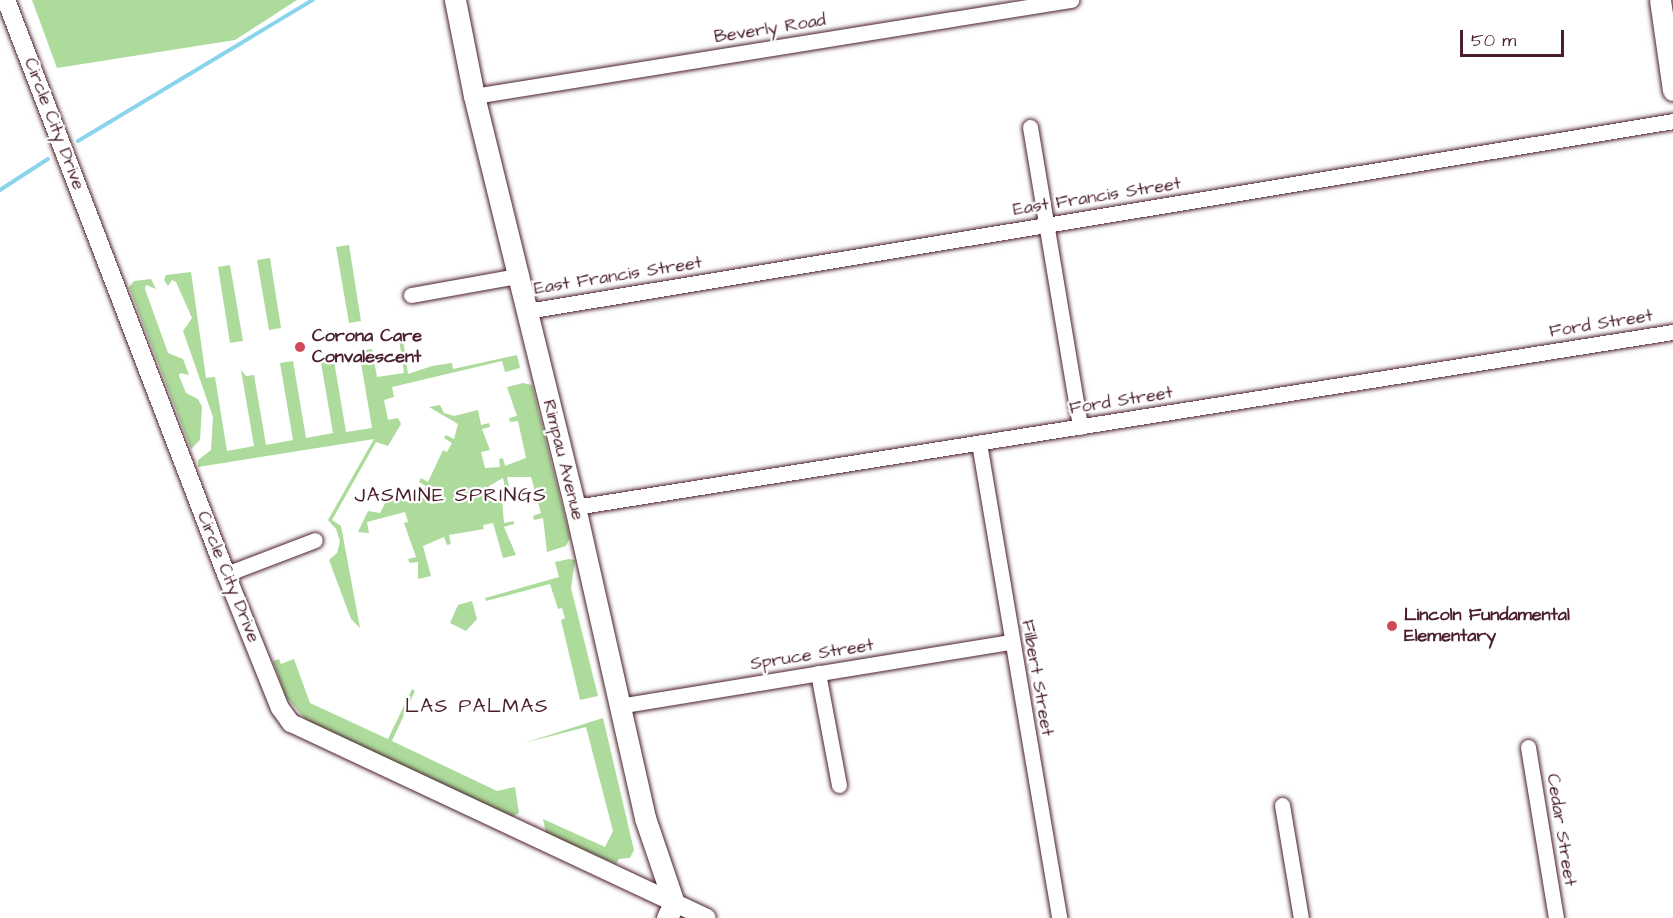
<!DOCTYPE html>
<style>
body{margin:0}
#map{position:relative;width:1673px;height:918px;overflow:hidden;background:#fff;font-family:"Architects Daughter",sans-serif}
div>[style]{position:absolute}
.green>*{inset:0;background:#acdb9b}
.stream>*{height:4px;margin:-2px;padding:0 2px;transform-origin:2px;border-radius:2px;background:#8bd5ec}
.roads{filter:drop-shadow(0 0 2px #4a1f2b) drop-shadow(0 0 2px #4a1f2b)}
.minor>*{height:15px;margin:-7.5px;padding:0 7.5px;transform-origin:7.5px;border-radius:7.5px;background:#fff}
.tertiary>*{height:18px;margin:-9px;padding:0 9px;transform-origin:9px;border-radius:9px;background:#fff}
.secondary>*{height:21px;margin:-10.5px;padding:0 10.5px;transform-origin:10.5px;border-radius:10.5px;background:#fff}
.dots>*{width:16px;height:16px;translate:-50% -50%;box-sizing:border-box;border:3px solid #fff;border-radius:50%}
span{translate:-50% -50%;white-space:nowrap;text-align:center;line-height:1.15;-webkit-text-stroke:4.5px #fff;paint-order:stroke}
.street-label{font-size:18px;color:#4a1f2b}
.poi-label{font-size:18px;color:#4a1f2b;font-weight:700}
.left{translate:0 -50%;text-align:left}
.neighbourhood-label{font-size:20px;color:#4a1f2b;letter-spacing:1.5px}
.scale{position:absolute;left:1460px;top:30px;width:104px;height:27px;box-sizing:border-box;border:3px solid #4a1f2b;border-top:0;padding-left:8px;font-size:18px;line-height:21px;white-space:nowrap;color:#4a1f2b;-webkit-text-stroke:4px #fff;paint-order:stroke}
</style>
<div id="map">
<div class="green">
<div style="clip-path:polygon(32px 0,297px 0,235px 40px,57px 68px)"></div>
<div style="clip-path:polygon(349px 245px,361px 321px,349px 323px,336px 247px)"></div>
<div style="clip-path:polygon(270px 258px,281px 328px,269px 330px,257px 260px)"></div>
<div style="clip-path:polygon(230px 265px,243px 341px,230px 343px,218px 267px)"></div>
<div style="clip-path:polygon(191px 272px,206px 378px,215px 377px,227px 451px,254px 446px,241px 370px,246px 376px,254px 375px,266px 445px,293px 440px,280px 363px,293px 361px,306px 438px,333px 433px,320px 357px,333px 355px,346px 432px,372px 428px,359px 351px,372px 349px,377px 377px,404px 373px,399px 339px,403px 339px,408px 374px,432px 366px,452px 363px,453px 369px,517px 355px,520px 368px,505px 372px,502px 361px,392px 387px,394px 397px,384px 400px,388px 420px,398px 418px,401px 424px,388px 446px,376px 442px,332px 520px,341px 526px,360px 628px,351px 619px,329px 560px,337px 553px,340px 541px,336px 529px,328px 520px,374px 439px,198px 467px,198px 460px,211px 450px,213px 417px,183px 331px,192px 318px,176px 282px,172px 280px,168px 286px,164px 280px,166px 275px)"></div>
<div style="clip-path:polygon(151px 279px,156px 289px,146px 285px,145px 289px,168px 353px,183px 359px,189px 375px,180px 373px,179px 376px,186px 393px,198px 399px,202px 407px,200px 440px,191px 449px,129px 287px,134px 281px)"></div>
<div style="clip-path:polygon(523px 383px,532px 385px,570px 538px,566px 546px,547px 552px,543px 518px,534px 520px,533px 516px,541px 513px,531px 477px,507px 477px,509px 487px,505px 488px,503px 478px,489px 486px,493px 502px,502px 500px,504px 523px,514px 521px,514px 524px,504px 527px,516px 555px,503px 558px,493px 523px,483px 525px,484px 529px,449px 535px,451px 544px,447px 545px,444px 537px,423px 546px,431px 576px,418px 579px,418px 562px,410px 563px,408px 559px,416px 557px,404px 523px,408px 522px,405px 512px,367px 522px,369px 533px,358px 532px,368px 511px,380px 513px,391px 492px,411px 504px,417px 493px,421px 495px,426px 486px,419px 482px,421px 478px,428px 482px,443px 450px,447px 452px,452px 443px,444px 438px,446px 435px,454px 439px,458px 424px,429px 407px,440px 405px,444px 413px,454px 416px,478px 410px,481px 425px,489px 423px,490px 427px,482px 429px,490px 450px,481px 452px,485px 468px,500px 467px,499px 459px,503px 458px,505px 466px,526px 458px,518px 421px,510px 422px,509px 418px,517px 416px,507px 387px)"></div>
<div style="clip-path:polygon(569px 559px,575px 560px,571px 588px,598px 696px,580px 700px,561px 620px,565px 618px,562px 608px,558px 609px,550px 584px,486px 601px,485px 598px,559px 577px,555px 562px)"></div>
<div style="clip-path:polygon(472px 601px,477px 619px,466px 631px,450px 623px,458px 605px)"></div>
<div style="clip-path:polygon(279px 659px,281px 664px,294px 659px,310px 703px,388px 739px,412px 689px,415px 691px,392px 741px,497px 791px,515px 787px,519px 813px,512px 817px,310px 724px,286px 697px,273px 661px)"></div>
<div style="clip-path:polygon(603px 718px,634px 850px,630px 858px,619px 859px,616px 864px,546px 833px,543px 819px,605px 847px,613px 831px,586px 727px,524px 743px)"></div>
</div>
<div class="stream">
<div style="left:78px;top:141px;width:274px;rotate:-31deg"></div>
<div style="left:0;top:190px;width:57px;rotate:-32.9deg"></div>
</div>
<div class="roads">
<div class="minor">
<div style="left:474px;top:96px;width:605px;rotate:-9.14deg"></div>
<div style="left:1030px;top:127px;width:304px;rotate:80.5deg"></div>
<div style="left:411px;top:295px;width:108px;rotate:-10.2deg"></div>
<div style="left:527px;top:311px;width:1162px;rotate:-9.41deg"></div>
<div style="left:979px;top:443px;width:482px;rotate:80.4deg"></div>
<div style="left:575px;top:507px;width:1112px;rotate:-9.06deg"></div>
<div style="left:226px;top:574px;width:95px;rotate:-20.9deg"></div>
<div style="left:818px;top:673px;width:114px;rotate:79.4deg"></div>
<div style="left:619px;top:706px;width:397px;rotate:-9.3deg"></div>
<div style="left:1528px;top:747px;width:173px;rotate:80.7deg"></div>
<div style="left:1282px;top:805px;width:115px;rotate:80.5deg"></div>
</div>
<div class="tertiary">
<div style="left:6px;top:0;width:615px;rotate:69.03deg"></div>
<div style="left:226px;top:574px;width:144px;rotate:68.1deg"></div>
<div style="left:280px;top:708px;width:19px;rotate:54deg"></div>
<div style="left:291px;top:723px;width:459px;rotate:25.1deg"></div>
</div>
<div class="secondary">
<div style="left:455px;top:0;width:98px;rotate:78.8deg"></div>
<div style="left:474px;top:96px;width:423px;rotate:76.2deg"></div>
<div style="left:575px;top:507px;width:319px;rotate:77.3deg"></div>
<div style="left:645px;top:818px;width:90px;rotate:71.2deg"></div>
<div style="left:674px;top:903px;width:17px;rotate:115deg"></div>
<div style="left:1660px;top:0;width:91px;rotate:81.8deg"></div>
</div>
</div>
<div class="dots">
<div style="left:300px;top:347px;background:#d1495b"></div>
<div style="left:1392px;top:626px;background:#d1495b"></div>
</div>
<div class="street-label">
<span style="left:770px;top:29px;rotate:-9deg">Beverly Road</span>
<span style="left:54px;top:124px;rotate:69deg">Circle City Drive</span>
<span style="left:1097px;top:197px;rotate:-9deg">East Francis Street</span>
<span style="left:618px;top:276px;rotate:-9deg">East Francis Street</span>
<span style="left:1601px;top:324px;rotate:-9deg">Ford Street</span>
<span style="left:1121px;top:401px;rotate:-9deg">Ford Street</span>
<span style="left:563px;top:460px;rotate:76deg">Rimpau Avenue</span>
<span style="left:228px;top:577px;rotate:68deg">Circle City Drive</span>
<span style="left:812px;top:655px;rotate:-9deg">Spruce Street</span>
<span style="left:1037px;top:678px;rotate:80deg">Filbert Street</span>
<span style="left:1561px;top:830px;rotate:81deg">Cedar Street</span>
</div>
<div class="poi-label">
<span class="left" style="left:312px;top:347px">Corona Care<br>Convalescent</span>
<span class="left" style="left:1404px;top:626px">Lincoln Fundamental<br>Elementary</span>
</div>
<div class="neighbourhood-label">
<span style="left:451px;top:495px">JASMINE SPRINGS</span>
<span style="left:477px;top:706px">LAS PALMAS</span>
</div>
<div class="scale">50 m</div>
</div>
